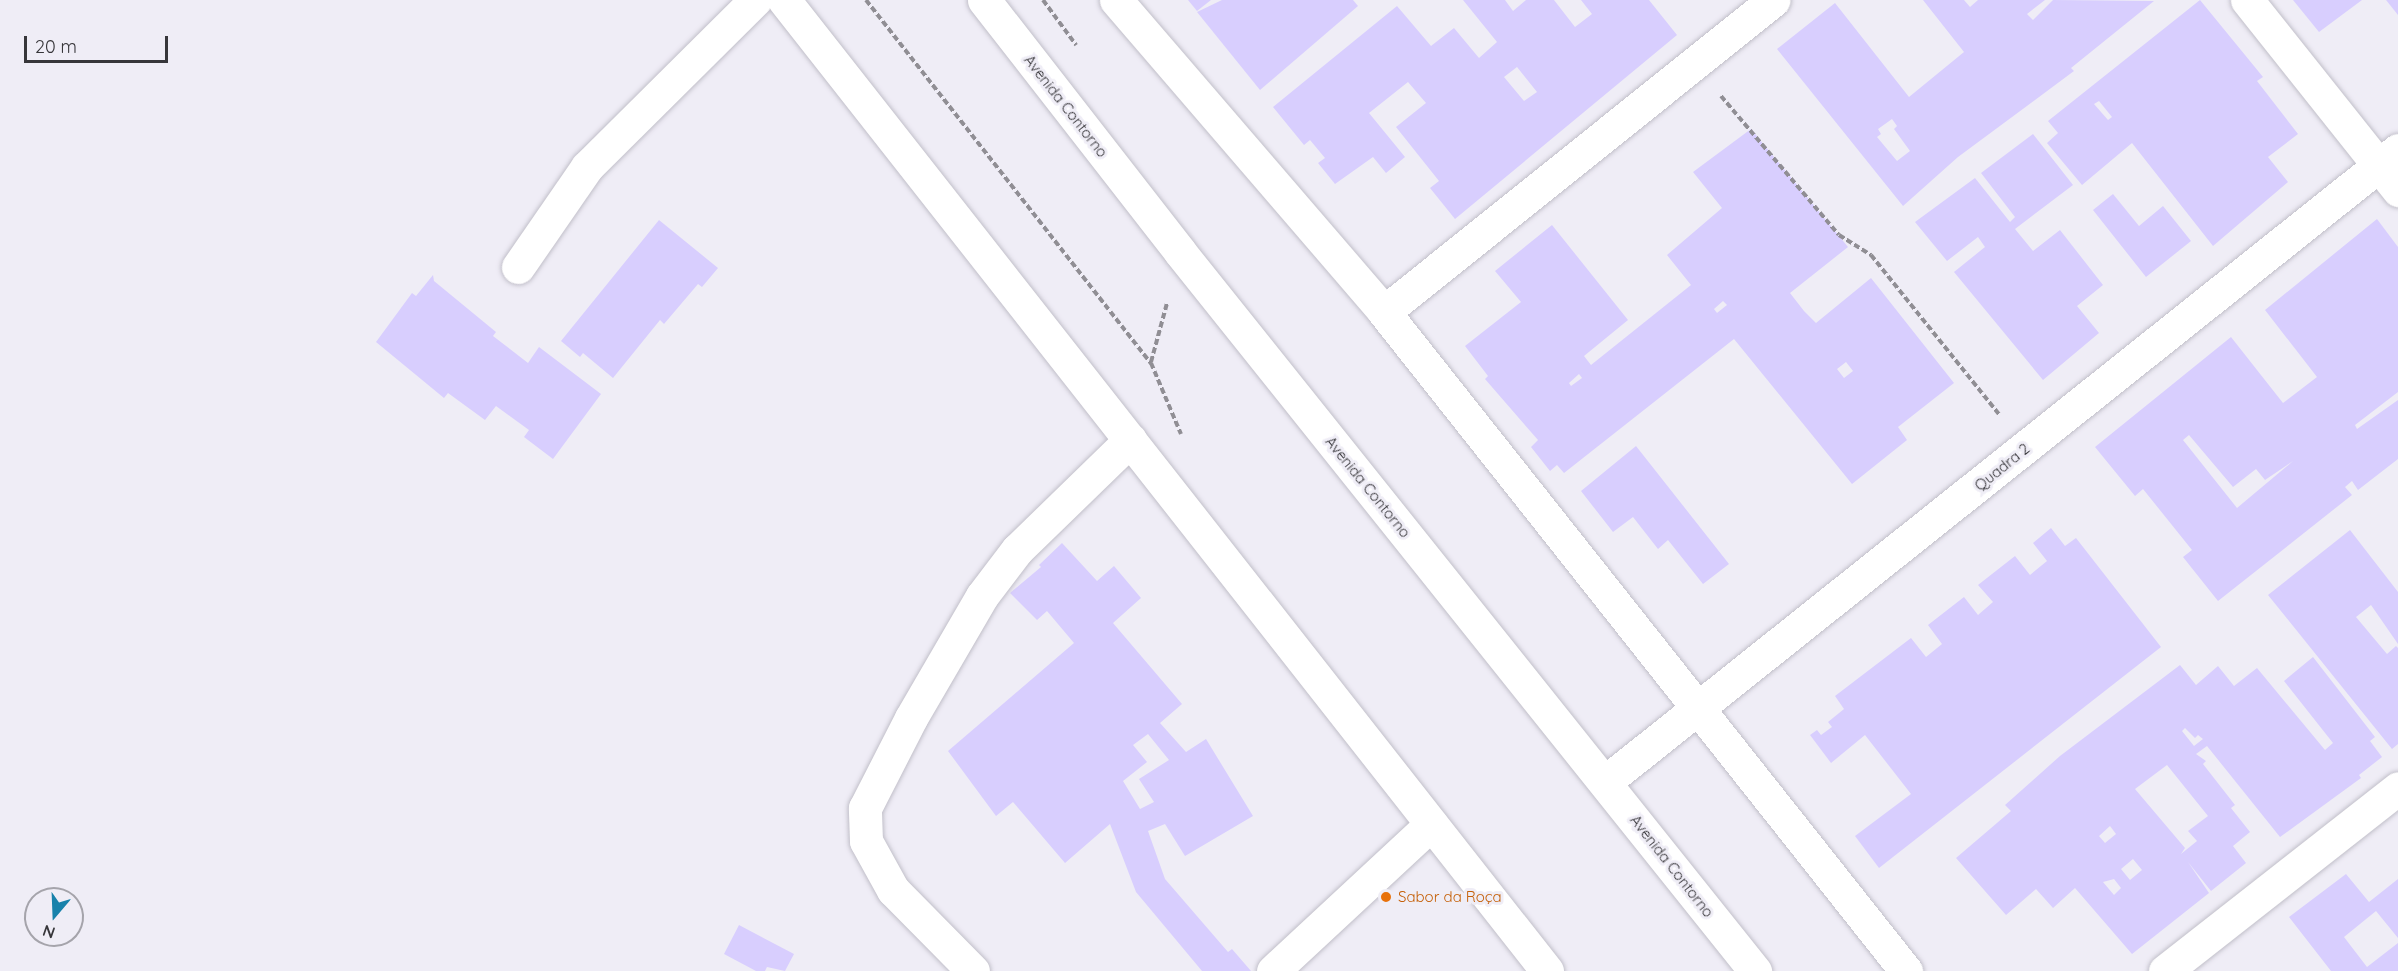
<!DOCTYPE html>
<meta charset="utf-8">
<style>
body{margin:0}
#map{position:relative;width:2398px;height:971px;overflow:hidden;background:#efedf6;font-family:Quicksand,sans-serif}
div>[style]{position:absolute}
.building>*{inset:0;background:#d8cefe}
.path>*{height:4px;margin-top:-2px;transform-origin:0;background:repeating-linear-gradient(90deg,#908e94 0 6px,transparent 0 9px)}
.roads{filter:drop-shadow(0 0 2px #c1bfc9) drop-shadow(0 0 2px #c1bfc9)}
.minor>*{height:33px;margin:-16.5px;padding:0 16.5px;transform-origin:16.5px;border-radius:16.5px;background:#fff}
.major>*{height:33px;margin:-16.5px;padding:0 16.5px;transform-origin:16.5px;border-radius:16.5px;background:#fff}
.dots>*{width:16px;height:16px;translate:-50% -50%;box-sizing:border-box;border:3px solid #efedf6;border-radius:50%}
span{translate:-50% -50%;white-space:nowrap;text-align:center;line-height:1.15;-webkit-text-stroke:6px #efedf6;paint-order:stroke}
.street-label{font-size:15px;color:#37363a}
.food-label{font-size:15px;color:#c56008}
.left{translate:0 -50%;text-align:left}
.north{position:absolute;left:24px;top:887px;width:60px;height:60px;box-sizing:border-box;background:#efedf6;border:2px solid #a5a4ab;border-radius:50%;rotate:199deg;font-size:16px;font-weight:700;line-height:24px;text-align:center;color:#37363a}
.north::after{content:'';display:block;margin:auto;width:21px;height:27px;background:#1882ab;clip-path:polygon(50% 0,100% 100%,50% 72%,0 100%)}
.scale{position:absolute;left:24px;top:36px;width:144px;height:27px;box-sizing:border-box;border:3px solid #37363a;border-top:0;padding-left:8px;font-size:18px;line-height:21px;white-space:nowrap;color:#37363a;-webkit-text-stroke:4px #efedf6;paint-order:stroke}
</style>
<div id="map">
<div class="building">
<div style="clip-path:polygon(1188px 0,1211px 0,1197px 11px)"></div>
<div style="clip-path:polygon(1222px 0,1353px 0,1358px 6px,1260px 90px,1197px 12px)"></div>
<div style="clip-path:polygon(evenodd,1463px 0,1505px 0,1513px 11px,1526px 0,1554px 0,1575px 27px,1592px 14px,1581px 0,1649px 0,1677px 35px,1455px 219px,1430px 188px,1439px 181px,1396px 127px,1426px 103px,1408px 82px,1369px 113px,1405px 157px,1386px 173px,1373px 157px,1335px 184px,1318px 163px,1325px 158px,1310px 140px,1304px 145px,1273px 107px,1397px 6px,1431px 46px,1454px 28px,1479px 58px,1497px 42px,1463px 0,1517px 67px,1537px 92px,1524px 101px,1504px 77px,1517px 67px)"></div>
<div style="clip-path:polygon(evenodd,1923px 0,1964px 0,1970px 7px,1978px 0,2045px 0,2027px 14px,2033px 20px,2053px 0,2154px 1px,2071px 68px,2074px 71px,1958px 157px,1903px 206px,1777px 49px,1835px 3px,1909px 97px,1964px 52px,1923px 0,1892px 119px,1897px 126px,1894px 129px,1910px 151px,1897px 161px,1877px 137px,1881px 134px,1878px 129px,1892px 119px)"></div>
<div style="clip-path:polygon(evenodd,2200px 0,2263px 77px,2257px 81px,2298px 134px,2268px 157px,2288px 182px,2213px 246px,2132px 143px,2082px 185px,2047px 143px,2058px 133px,2048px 121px,2200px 0,2099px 101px,2112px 117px,2108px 120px,2094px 104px,2099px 101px)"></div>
<div style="clip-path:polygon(2293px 0,2362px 0,2319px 32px)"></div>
<div style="clip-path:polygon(2386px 0,2398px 0,2398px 15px)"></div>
<div style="clip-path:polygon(evenodd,1751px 129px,1848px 247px,1790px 293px,1804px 311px,1816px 323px,1871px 278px,1954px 383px,1898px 427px,1907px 440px,1852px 484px,1734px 339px,1564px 473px,1557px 465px,1550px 471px,1531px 447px,1538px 440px,1485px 379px,1488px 376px,1465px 346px,1521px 302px,1495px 271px,1552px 225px,1628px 320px,1584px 356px,1591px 365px,1691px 285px,1667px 255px,1722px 208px,1693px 172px,1751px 129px,1723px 301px,1727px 305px,1717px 313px,1714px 309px,1723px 301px,1751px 129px,1846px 362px,1853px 371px,1844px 378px,1837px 369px,1846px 362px,1751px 129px,1579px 374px,1582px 378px,1571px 386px,1569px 383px,1579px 374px)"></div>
<div style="clip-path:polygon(2033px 134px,2073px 185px,2015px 229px,2033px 251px,2060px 230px,2103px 285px,2077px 306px,2099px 333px,2043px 380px,1954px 272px,1985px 247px,1978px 237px,1947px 261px,1915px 222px,1975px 178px,2010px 222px,2015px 217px,1981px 173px)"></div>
<div style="clip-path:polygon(2113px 194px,2139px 226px,2163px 206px,2191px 241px,2146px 277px,2093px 210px)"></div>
<div style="clip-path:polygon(evenodd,2377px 219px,2398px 247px,2398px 392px,2355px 425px,2357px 429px,2398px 400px,2398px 459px,2358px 490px,2352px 481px,2345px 487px,2352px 495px,2218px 601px,2183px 557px,2192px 550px,2143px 489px,2135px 496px,2095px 447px,2231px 337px,2283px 403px,2317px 377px,2265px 310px,2377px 219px,2189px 435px,2233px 487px,2256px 469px,2265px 480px,2293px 461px,2237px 508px,2183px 440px,2189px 435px)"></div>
<div style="clip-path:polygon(659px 220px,718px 268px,702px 287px,698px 284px,664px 324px,660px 320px,613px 378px,583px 353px,580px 357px,561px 341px)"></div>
<div style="clip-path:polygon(433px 275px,434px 281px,496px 332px,493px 336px,528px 363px,539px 347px,601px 394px,553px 459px,524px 437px,529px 430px,496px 406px,485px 420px,448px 393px,444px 398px,376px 342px,412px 293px,416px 296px)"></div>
<div style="clip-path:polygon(1636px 446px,1729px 564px,1703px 584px,1668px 540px,1658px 549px,1633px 517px,1613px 532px,1581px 491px)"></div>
<div style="clip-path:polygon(2051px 528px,2065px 546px,2076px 538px,2161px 647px,1879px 868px,1855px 836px,1911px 794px,1865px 735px,1831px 763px,1810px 735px,1817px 730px,1821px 735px,1832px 727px,1828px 722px,1844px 709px,1835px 696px,1911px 638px,1926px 657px,1942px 644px,1928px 625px,1964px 597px,1978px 615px,1993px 602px,1978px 585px,2015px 556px,2030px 575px,2047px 561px,2033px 543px)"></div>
<div style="clip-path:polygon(2350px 530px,2398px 592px,2398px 644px,2371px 605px,2356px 617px,2387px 654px,2396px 646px,2398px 648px,2398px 744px,2392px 749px,2268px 595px)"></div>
<div style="clip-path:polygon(evenodd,1062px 543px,1097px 581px,1114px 566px,1141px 598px,1113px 623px,1182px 704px,1160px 723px,1186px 752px,1206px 739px,1253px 816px,1185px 856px,1165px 824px,1148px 831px,1165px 879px,1228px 952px,1232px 949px,1251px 971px,1202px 971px,1136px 892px,1110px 824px,1065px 863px,1013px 802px,996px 816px,948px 751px,1074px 643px,1047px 611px,1037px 620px,1010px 593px,1041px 567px,1039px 565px,1062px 543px,1148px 734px,1169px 760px,1139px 779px,1154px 802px,1140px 809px,1123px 781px,1147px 762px,1133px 745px,1148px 734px)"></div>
<div style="clip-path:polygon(evenodd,2313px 657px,2375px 737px,2370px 741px,2382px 757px,2359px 775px,2361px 778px,2280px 837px,2207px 746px,2196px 754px,2206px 761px,2203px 764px,2235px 805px,2231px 808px,2250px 832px,2233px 846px,2246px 863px,2211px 891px,2188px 862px,2209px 893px,2132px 954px,2075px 888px,2053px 908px,2036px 889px,2006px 915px,1956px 858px,2011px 811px,2005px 805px,2060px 756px,2180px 665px,2196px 685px,2218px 666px,2234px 686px,2257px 668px,2325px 750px,2333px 743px,2284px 681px,2313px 657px,2185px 728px,2195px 738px,2198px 735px,2203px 739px,2194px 746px,2182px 731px,2185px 728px,2313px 657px,2167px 765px,2208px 816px,2188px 831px,2197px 841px,2181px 854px,2185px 848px,2135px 789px,2167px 765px,2313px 657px,2110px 826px,2116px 834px,2105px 843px,2099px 836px,2110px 826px,2313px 657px,2133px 859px,2142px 870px,2130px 880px,2121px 869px,2133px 859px,2313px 657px,2114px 879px,2121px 888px,2114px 895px,2103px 882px,2114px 879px)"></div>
<div style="clip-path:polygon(2346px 874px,2369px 902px,2398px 879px,2398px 938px,2376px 911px,2344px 937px,2367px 967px,2398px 943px,2398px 971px,2331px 971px,2289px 917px)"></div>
<div style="clip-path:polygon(739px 925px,794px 954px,785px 971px,767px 967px,765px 971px,756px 971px,724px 954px)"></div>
</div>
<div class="path">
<div style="left:866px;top:0;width:462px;rotate:51.9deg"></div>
<div style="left:1151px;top:363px;width:77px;rotate:67.1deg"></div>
<div style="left:1043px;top:0;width:56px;rotate:53.7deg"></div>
<div style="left:1721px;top:96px;width:182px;rotate:49.7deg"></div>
<div style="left:1839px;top:235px;width:38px;rotate:32deg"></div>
<div style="left:1871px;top:255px;width:204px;rotate:51.2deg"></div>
<div style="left:1151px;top:362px;width:61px;rotate:-74.8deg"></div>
</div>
<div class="roads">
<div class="minor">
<div style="left:1116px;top:0;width:411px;rotate:49.3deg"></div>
<div style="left:1384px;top:312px;width:841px;rotate:51.62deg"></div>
<div style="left:2247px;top:0;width:243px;rotate:51.5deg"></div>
<div style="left:518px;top:267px;width:121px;rotate:-55.4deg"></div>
<div style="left:587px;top:167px;width:237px;rotate:-44.8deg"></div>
<div style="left:1384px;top:312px;width:499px;rotate:-38.7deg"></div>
<div style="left:1605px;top:782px;width:1014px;rotate:-38.55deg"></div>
<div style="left:973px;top:971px;width:114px;rotate:-134.6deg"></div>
<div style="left:893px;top:890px;width:56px;rotate:-118.9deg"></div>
<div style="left:866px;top:841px;width:33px;rotate:-92deg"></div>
<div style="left:865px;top:808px;width:101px;rotate:-62.9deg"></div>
<div style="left:911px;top:718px;width:141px;rotate:-59.8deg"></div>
<div style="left:982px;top:596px;width:58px;rotate:-52.7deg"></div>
<div style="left:1017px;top:550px;width:158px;rotate:-44.2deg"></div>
<div style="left:1273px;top:971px;width:216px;rotate:-42.9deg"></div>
<div style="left:2165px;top:971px;width:296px;rotate:-38.1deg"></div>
</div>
<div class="major">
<div style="left:784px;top:0;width:1235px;rotate:51.84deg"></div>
<div style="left:984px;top:0;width:319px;rotate:52.1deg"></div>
<div style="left:1180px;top:252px;width:921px;rotate:51.35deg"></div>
</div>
</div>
<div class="dots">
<div style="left:1386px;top:897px;background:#e8710a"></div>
</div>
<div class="street-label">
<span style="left:1066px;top:106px;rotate:52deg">Avenida Contorno</span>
<span style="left:2002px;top:467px;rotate:-39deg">Quadra 2</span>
<span style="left:1368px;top:487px;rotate:51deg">Avenida Contorno</span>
<span style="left:1672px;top:866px;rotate:52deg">Avenida Contorno</span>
</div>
<div class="food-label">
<span class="left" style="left:1398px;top:897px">Sabor da Roça</span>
</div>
<div class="north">N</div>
<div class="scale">20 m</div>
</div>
